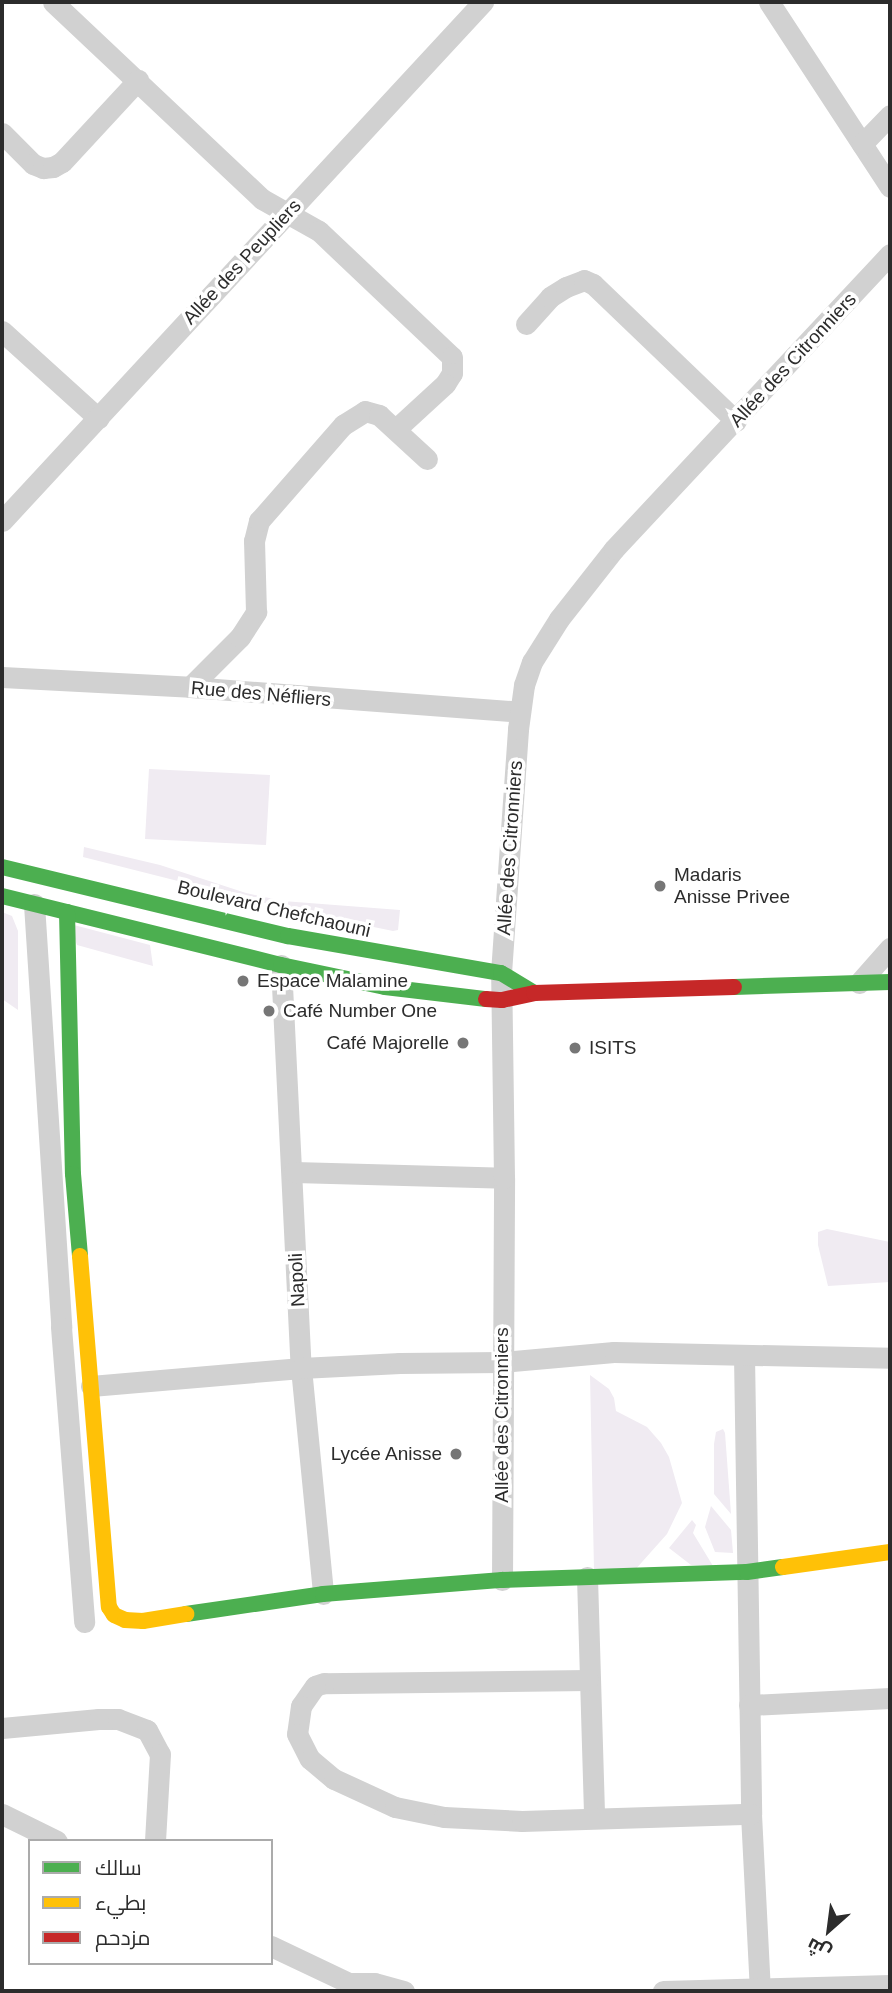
<!DOCTYPE html>
<meta charset="utf-8">
<style>
body{margin:0}
#map{position:relative;width:892px;height:1993px;overflow:hidden;background:#fff;font-family:Helvetica,Cairo,sans-serif}
div>[style]{position:absolute}
.green>*{inset:0;background:#f0ebf2}
.street>*{height:21px;margin:-10.5px;padding:0 10.5px;transform-origin:10.5px;border-radius:10.5px;background:#d1d1d1}
.fast>*{height:16px;margin:-8px;padding:0 8px;transform-origin:8px;border-radius:8px;background:#4caf50}
.slow>*{height:16px;margin:-8px;padding:0 8px;transform-origin:8px;border-radius:8px;background:#ffc107}
.jam>*{height:16px;margin:-8px;padding:0 8px;transform-origin:8px;border-radius:8px;background:#c62828}
.dots>*{width:19px;height:19px;translate:-50% -50%;box-sizing:border-box;border:4px solid #fff;border-radius:50%}
span{translate:-50% -50%;white-space:nowrap;text-align:center;line-height:1.15;-webkit-text-stroke:7px #fff;paint-order:stroke}
.street-label{font-size:19px;color:#2c2c2c}
.poi-label{font-size:19px;color:#2c2c2c}
.left{translate:0 -50%;text-align:left}
.right{translate:-100% -50%;text-align:right}
.frame{position:absolute;inset:0;border:4px solid #2c2c2c;pointer-events:none}
.legend{position:absolute;left:28px;top:1839px;width:245px;height:126px;box-sizing:border-box;background:#fff;border:2px solid #ababab;margin:0;padding:9px 12px;list-style:none;font-size:21px;color:#2c2c2c}
.legend li{display:flex;align-items:center;gap:14px;height:35px}
.legend b{width:35px;border:2px solid #ababab}
.north{position:absolute;left:794px;top:1895px;width:70px;height:70px;-webkit-text-stroke:5px #fff;paint-order:stroke;rotate:208deg;font-size:19px;font-weight:700;line-height:28px;text-align:center;color:#2c2c2c}
.north::after{content:'';display:block;margin:auto;width:24px;height:32px;background:#2c2c2c;clip-path:polygon(50% 0,100% 100%,50% 72%,0 100%)}
</style>
<div id="map">
<div class="green">
<div style="clip-path:polygon(149px 769px,270px 775px,266px 845px,145px 839px)"></div>
<div style="clip-path:polygon(84px 847px,160px 865px,246px 893px,283px 901px,400px 910px,398px 930px,393px 931px,301px 912px,83px 857px)"></div>
<div style="clip-path:polygon(2px 912px,12px 916px,18px 931px,18px 1010px,2px 999px)"></div>
<div style="clip-path:polygon(70px 924px,150px 945px,153px 966px,77px 945px)"></div>
<div style="clip-path:polygon(827px 1229px,890px 1242px,890px 1282px,828px 1286px,818px 1245px,818px 1232px)"></div>
<div style="clip-path:polygon(590px 1375px,609px 1389px,614px 1398px,616px 1411px,647px 1427px,661px 1443px,669px 1457px,682px 1503px,667px 1534px,634px 1571px,594px 1570px)"></div>
<div style="clip-path:polygon(723px 1429px,725px 1433px,731px 1514px,714px 1494px,714px 1444px,716px 1432px)"></div>
<div style="clip-path:polygon(711px 1506px,731px 1530px,733px 1553px,715px 1552px,705px 1527px)"></div>
<div style="clip-path:polygon(692px 1520px,696px 1525px,693px 1533px,713px 1566px,691px 1565px,669px 1548px)"></div>
</div>
<div class="street">
<div style="left:53px;top:2px;width:287px;rotate:43.3deg"></div>
<div style="left:262px;top:199px;width:65px;rotate:29.3deg"></div>
<div style="left:319px;top:231px;width:183px;rotate:43.5deg"></div>
<div style="left:452px;top:357px;width:16px;rotate:90deg"></div>
<div style="left:452px;top:373px;width:13px;rotate:122deg"></div>
<div style="left:445px;top:384px;width:65px;rotate:137.5deg"></div>
<div style="left:769px;top:2px;width:221px;rotate:56.8deg"></div>
<div style="left:2px;top:133px;width:44px;rotate:45deg"></div>
<div style="left:33px;top:164px;width:11px;rotate:22deg"></div>
<div style="left:43px;top:168px;width:10px;rotate:-6deg"></div>
<div style="left:53px;top:167px;width:10px;rotate:-29deg"></div>
<div style="left:62px;top:162px;width:112px;rotate:-47.2deg"></div>
<div style="left:862px;top:144px;width:40px;rotate:-46deg"></div>
<div style="left:526px;top:324px;width:36px;rotate:-48deg"></div>
<div style="left:550px;top:297px;width:19px;rotate:-32deg"></div>
<div style="left:566px;top:287px;width:19px;rotate:-21deg"></div>
<div style="left:584px;top:280px;width:10px;rotate:24deg"></div>
<div style="left:593px;top:284px;width:198px;rotate:43.8deg"></div>
<div style="left:2px;top:331px;width:130px;rotate:42.2deg"></div>
<div style="left:2px;top:521px;width:708px;rotate:-47.18deg"></div>
<div style="left:2px;top:677px;width:188px;rotate:3deg"></div>
<div style="left:190px;top:687px;width:331px;rotate:4.3deg"></div>
<div style="left:190px;top:687px;width:71px;rotate:-45deg"></div>
<div style="left:240px;top:637px;width:30px;rotate:-57deg"></div>
<div style="left:256px;top:612px;width:71px;rotate:-91.6deg"></div>
<div style="left:254px;top:541px;width:21px;rotate:-76deg"></div>
<div style="left:259px;top:521px;width:128px;rotate:-48.8deg"></div>
<div style="left:343px;top:425px;width:26px;rotate:-32deg"></div>
<div style="left:365px;top:411px;width:15px;rotate:16deg"></div>
<div style="left:379px;top:415px;width:65px;rotate:42.5deg"></div>
<div style="left:34px;top:904px;width:424px;rotate:86.3deg"></div>
<div style="left:61px;top:1327px;width:296px;rotate:85.5deg"></div>
<div style="left:281px;top:965px;width:403px;rotate:87.2deg"></div>
<div style="left:301px;top:1368px;width:227px;rotate:84.4deg"></div>
<div style="left:859px;top:983px;width:47px;rotate:-48.5deg"></div>
<div style="left:294px;top:1172px;width:210px;rotate:1.6deg"></div>
<div style="left:744px;top:1355px;width:459px;rotate:89.1deg"></div>
<div style="left:751px;top:1814px;width:177px;rotate:87.1deg"></div>
<div style="left:91px;top:1386px;width:211px;rotate:-4.9deg"></div>
<div style="left:301px;top:1368px;width:99px;rotate:-2.9deg"></div>
<div style="left:400px;top:1363px;width:102px;rotate:-0.6deg"></div>
<div style="left:502px;top:1362px;width:112px;rotate:-5.1deg"></div>
<div style="left:614px;top:1352px;width:276px;rotate:1.2deg"></div>
<div style="left:587px;top:1577px;width:241px;rotate:88.3deg"></div>
<div style="left:502px;top:1580px;width:402px;rotate:-89.7deg"></div>
<div style="left:504px;top:1178px;width:205px;rotate:-90.8deg"></div>
<div style="left:501px;top:973px;width:245px;rotate:-86deg"></div>
<div style="left:518px;top:729px;width:44px;rotate:-82.2deg"></div>
<div style="left:524px;top:685px;width:24px;rotate:-71deg"></div>
<div style="left:532px;top:662px;width:51px;rotate:-57.9deg"></div>
<div style="left:559px;top:619px;width:89px;rotate:-51.8deg"></div>
<div style="left:614px;top:549px;width:404px;rotate:-46.9deg"></div>
<div style="left:588px;top:1680px;width:264px;rotate:179.3deg"></div>
<div style="left:324px;top:1683px;width:9px;rotate:162deg"></div>
<div style="left:315px;top:1686px;width:24px;rotate:125deg"></div>
<div style="left:301px;top:1706px;width:28px;rotate:98deg"></div>
<div style="left:297px;top:1734px;width:28px;rotate:63deg"></div>
<div style="left:310px;top:1759px;width:31px;rotate:40deg"></div>
<div style="left:334px;top:1779px;width:67px;rotate:24.7deg"></div>
<div style="left:395px;top:1807px;width:50px;rotate:11.5deg"></div>
<div style="left:444px;top:1817px;width:78px;rotate:2.9deg"></div>
<div style="left:522px;top:1821px;width:229px;rotate:-1.8deg"></div>
<div style="left:749px;top:1705px;width:141px;rotate:-2.8deg"></div>
<div style="left:2px;top:1728px;width:97px;rotate:-5.3deg"></div>
<div style="left:99px;top:1719px;width:19px"></div>
<div style="left:118px;top:1719px;width:31px;rotate:21deg"></div>
<div style="left:147px;top:1730px;width:27px;rotate:62deg"></div>
<div style="left:160px;top:1754px;width:87px;rotate:93.3deg"></div>
<div style="left:2px;top:1814px;width:61px;rotate:26.1deg"></div>
<div style="left:271px;top:1946px;width:86px;rotate:25.4deg"></div>
<div style="left:349px;top:1983px;width:10px;rotate:53deg"></div>
<div style="left:349px;top:1983px;width:25px"></div>
<div style="left:374px;top:1983px;width:31px;rotate:15deg"></div>
<div style="left:663px;top:1991px;width:227px;rotate:-1.5deg"></div>
</div>
<div class="fast">
<div style="left:2px;top:867px;width:294px;rotate:13.6deg"></div>
<div style="left:288px;top:936px;width:216px;rotate:9.9deg"></div>
<div style="left:501px;top:973px;width:39px;rotate:31deg"></div>
<div style="left:2px;top:896px;width:287px;rotate:13.9deg"></div>
<div style="left:281px;top:965px;width:106px;rotate:11.9deg"></div>
<div style="left:385px;top:987px;width:102px;rotate:6.8deg"></div>
<div style="left:67px;top:912px;width:262px;rotate:88.7deg"></div>
<div style="left:73px;top:1174px;width:82px;rotate:85.1deg"></div>
<div style="left:734px;top:987px;width:156px;rotate:-1.8deg"></div>
<div style="left:186px;top:1614px;width:138px;rotate:-8.3deg"></div>
<div style="left:323px;top:1594px;width:180px;rotate:-4.5deg"></div>
<div style="left:502px;top:1580px;width:245px;rotate:-1.9deg"></div>
<div style="left:747px;top:1572px;width:36px;rotate:-8deg"></div>
</div>
<div class="slow">
<div style="left:80px;top:1256px;width:352px;rotate:85.3deg"></div>
<div style="left:109px;top:1607px;width:9px;rotate:58deg"></div>
<div style="left:114px;top:1615px;width:12px;rotate:24deg"></div>
<div style="left:125px;top:1620px;width:18px;rotate:3deg"></div>
<div style="left:143px;top:1621px;width:44px;rotate:-9.2deg"></div>
<div style="left:783px;top:1567px;width:108px;rotate:-8deg"></div>
</div>
<div class="jam">
<div style="left:486px;top:999px;width:16px;rotate:4deg"></div>
<div style="left:502px;top:1000px;width:33px;rotate:-12deg"></div>
<div style="left:534px;top:993px;width:200px;rotate:-1.7deg"></div>
</div>
<div class="dots">
<div style="left:660px;top:886px;background:#767676"></div>
<div style="left:243px;top:981px;background:#767676"></div>
<div style="left:269px;top:1011px;background:#767676"></div>
<div style="left:463px;top:1043px;background:#767676"></div>
<div style="left:575px;top:1048px;background:#767676"></div>
<div style="left:456px;top:1454px;background:#767676"></div>
</div>
<div class="street-label">
<span style="left:242px;top:262px;rotate:-47deg">Allée des Peupliers</span>
<span style="left:793px;top:360px;rotate:-47deg">Allée des Citronniers</span>
<span style="left:261px;top:694px;rotate:5deg">Rue des Néfliers</span>
<span style="left:510px;top:848px;rotate:-86deg">Allée des Citronniers</span>
<span style="left:274px;top:909px;rotate:13deg">Boulevard Chefchaouni</span>
<span style="left:297px;top:1280px;rotate:-93deg">Napoli</span>
<span style="left:502px;top:1415px;rotate:-90deg">Allée des Citronniers</span>
</div>
<div class="poi-label">
<span class="left" style="left:674px;top:886px">Madaris<br>Anisse Privee</span>
<span class="left" style="left:257px;top:981px">Espace Malamine</span>
<span class="left" style="left:283px;top:1011px">Café Number One</span>
<span class="right" style="left:449px;top:1043px">Café Majorelle</span>
<span class="left" style="left:589px;top:1048px">ISITS</span>
<span class="right" style="left:442px;top:1454px">Lycée Anisse</span>
</div>
<div class="frame"></div>
<ul class="legend">
<li><b style="height:9px;background:#4caf50"></b>سالك</li>
<li><b style="height:9px;background:#ffc107"></b>بطيء</li>
<li><b style="height:9px;background:#c62828"></b>مزدحم</li>
</ul>
<div class="north">ش</div>
</div>
